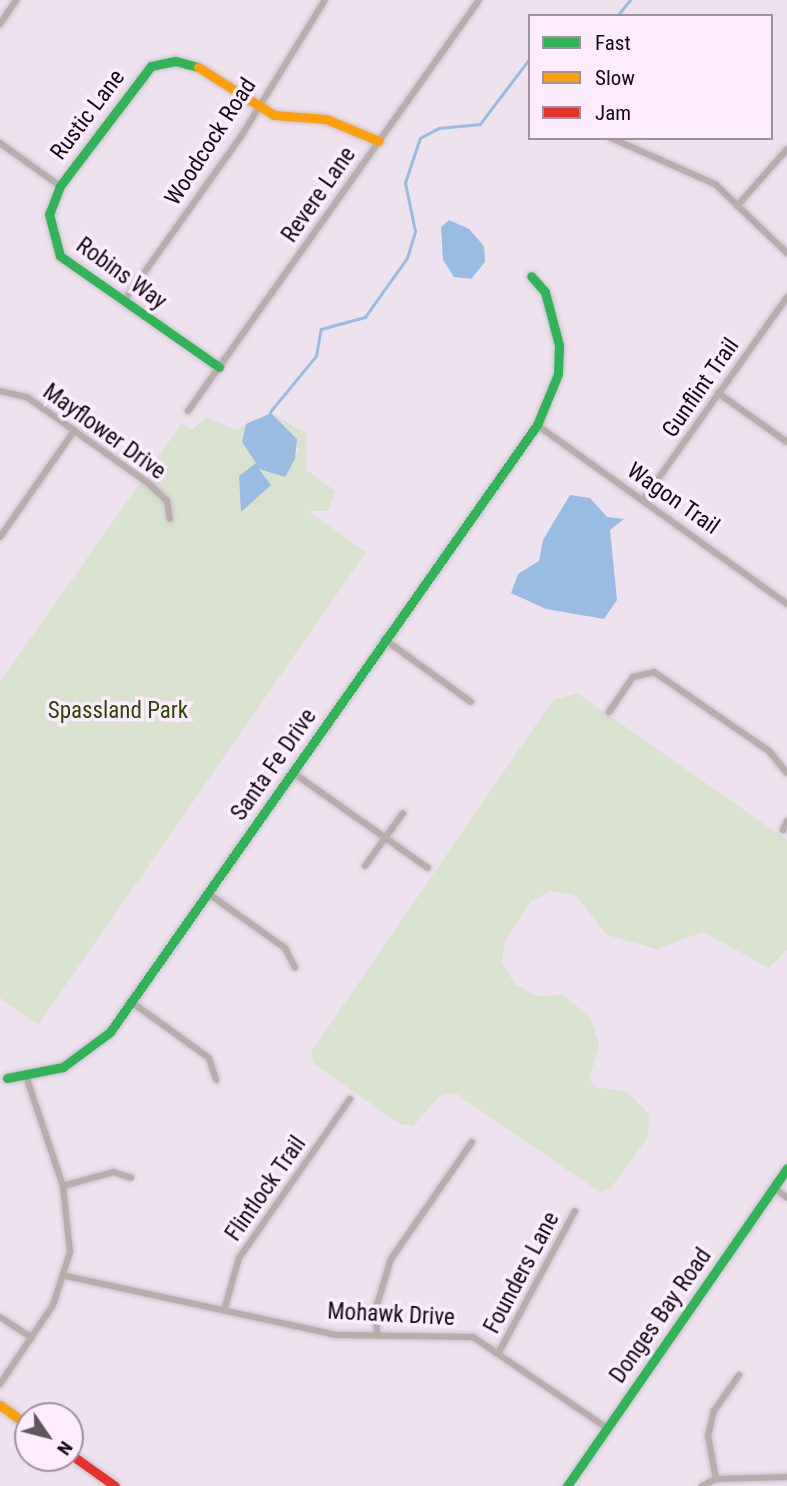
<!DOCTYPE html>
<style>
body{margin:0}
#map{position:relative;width:787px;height:1486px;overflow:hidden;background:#eee2ee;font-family:"Roboto Condensed",sans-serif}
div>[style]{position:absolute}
.green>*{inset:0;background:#d9e2ce}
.water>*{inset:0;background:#99bce2}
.stream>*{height:2.5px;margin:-1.25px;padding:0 1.25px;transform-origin:1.25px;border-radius:1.25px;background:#99bce2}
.roads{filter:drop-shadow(0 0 2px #cac0ca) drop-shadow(0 0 2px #cac0ca)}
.street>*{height:6px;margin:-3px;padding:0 3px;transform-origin:3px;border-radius:3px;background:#b8acac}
.fast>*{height:9px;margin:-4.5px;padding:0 4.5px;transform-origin:4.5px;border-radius:4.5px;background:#30b455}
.slow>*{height:9px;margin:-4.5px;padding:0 4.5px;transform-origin:4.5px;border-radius:4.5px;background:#ff9f0a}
.jam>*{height:9px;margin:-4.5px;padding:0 4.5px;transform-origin:4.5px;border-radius:4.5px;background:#e5322d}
span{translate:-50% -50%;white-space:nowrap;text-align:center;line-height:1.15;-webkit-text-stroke:7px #fdecfe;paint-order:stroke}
.street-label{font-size:23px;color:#120b12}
.park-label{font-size:23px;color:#2c4903}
.legend{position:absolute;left:528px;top:14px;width:245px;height:126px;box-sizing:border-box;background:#fdecfe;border:2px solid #9f92a0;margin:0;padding:9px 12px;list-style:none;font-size:21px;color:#120b12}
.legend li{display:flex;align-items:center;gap:14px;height:35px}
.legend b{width:35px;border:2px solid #9f92a0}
.north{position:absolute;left:14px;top:1402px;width:70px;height:70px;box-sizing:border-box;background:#fdecfe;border:2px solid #9f92a0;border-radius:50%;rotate:125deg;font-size:19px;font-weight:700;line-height:28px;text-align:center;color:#120b12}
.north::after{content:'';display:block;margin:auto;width:24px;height:32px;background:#5f565f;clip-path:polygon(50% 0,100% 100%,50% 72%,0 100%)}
</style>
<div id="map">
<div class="green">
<div style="clip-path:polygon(271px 413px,306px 433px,307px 470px,335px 491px,328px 511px,308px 511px,366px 552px,38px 1025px,0 998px,0 682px,182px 423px,192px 430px,207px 417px,235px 430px,246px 425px,242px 442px,256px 463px,250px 468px,266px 480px,260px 469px,285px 477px,298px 449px)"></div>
<div style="clip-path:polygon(577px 693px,787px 840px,787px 950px,769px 968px,703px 932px,656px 949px,607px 935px,576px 896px,551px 891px,531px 901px,505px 941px,502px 963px,515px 984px,536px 996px,563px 995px,591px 1018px,599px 1045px,589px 1079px,596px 1087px,627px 1092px,649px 1114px,648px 1137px,611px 1188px,601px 1193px,455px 1093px,440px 1096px,413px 1126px,400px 1124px,314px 1064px,311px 1052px,553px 700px)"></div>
</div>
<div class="water">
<div style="clip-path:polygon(449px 220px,469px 229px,484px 246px,485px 262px,471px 279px,454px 277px,443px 260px,441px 227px)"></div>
<div style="clip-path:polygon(271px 413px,297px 439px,295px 459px,285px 477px,259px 469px,271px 485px,241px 512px,239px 476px,256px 463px,242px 442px,246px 424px)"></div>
<div style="clip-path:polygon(570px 495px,590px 498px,607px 517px,624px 519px,610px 530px,617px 600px,604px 619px,546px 609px,511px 593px,518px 574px,539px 561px,543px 540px)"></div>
</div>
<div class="stream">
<div style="left:617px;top:16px;width:21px;rotate:-51deg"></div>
<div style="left:270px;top:412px;width:72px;rotate:-50.6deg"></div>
<div style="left:316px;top:356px;width:27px;rotate:-80deg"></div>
<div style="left:321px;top:329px;width:46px;rotate:-15.3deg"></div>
<div style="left:365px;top:317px;width:72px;rotate:-54.6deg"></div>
<div style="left:407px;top:258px;width:28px;rotate:-73deg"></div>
<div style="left:415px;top:231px;width:49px;rotate:-101.8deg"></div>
<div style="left:405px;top:183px;width:47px;rotate:-71.6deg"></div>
<div style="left:420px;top:138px;width:21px;rotate:-28deg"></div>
<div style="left:439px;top:128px;width:41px;rotate:-5.6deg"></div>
<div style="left:480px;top:124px;width:83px;rotate:-52.9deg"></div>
</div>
<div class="roads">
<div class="street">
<div style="left:0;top:24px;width:29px;rotate:-56deg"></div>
<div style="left:611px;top:138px;width:114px;rotate:23.9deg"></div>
<div style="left:715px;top:184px;width:100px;rotate:43.8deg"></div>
<div style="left:0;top:143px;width:74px;rotate:35.6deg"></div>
<div style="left:737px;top:206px;width:76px;rotate:-48.7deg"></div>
<div style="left:124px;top:301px;width:200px;rotate:-54.6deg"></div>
<div style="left:240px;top:138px;width:162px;rotate:-58.4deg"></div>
<div style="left:0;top:391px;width:28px;rotate:13deg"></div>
<div style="left:27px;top:397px;width:148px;rotate:35.4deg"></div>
<div style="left:148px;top:483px;width:26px;rotate:43deg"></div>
<div style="left:167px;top:501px;width:18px;rotate:81deg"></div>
<div style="left:718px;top:393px;width:85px;rotate:35.4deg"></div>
<div style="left:188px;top:411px;width:504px;rotate:-54.7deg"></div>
<div style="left:537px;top:425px;width:307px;rotate:35.6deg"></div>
<div style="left:643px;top:500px;width:249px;rotate:-54.6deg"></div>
<div style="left:0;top:537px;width:129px;rotate:-55.1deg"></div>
<div style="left:384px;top:639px;width:107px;rotate:35.9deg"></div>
<div style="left:609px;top:712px;width:42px;rotate:-55.6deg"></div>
<div style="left:633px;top:677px;width:22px;rotate:-13deg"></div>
<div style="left:654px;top:672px;width:140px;rotate:34.5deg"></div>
<div style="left:769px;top:751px;width:28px;rotate:51deg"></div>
<div style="left:292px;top:772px;width:166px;rotate:35.2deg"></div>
<div style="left:783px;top:830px;width:10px;rotate:-66deg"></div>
<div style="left:365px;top:866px;width:65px;rotate:-54.4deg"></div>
<div style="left:209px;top:894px;width:93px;rotate:35.4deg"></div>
<div style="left:285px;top:948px;width:22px;rotate:63deg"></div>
<div style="left:130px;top:1001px;width:97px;rotate:35.8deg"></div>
<div style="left:209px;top:1058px;width:23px;rotate:72deg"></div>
<div style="left:63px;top:1186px;width:52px;rotate:-15.6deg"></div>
<div style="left:113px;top:1172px;width:19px;rotate:18deg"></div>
<div style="left:774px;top:1187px;width:17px;rotate:40deg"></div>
<div style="left:66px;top:1276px;width:277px;rotate:12.3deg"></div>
<div style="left:337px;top:1335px;width:136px;rotate:0.8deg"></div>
<div style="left:473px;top:1337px;width:162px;rotate:34.2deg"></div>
<div style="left:225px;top:1307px;width:51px;rotate:-74.1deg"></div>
<div style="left:239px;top:1258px;width:194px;rotate:-55.1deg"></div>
<div style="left:0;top:1317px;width:38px;rotate:33deg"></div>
<div style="left:377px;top:1335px;width:27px;rotate:-92deg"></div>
<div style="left:376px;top:1308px;width:51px;rotate:-73deg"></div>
<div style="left:391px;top:1259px;width:142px;rotate:-55.3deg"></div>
<div style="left:499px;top:1352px;width:160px;rotate:-61.7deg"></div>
<div style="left:0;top:1384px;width:95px;rotate:-56.1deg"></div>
<div style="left:53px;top:1305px;width:56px;rotate:-72.2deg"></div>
<div style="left:70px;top:1252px;width:66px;rotate:-96.1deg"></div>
<div style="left:63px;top:1186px;width:113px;rotate:-108.6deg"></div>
<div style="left:716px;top:1479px;width:44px;rotate:-100.5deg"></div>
<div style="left:708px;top:1436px;width:26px;rotate:-77deg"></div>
<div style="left:714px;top:1411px;width:44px;rotate:-55.2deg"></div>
<div style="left:702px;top:1486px;width:16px;rotate:-27deg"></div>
<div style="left:716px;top:1479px;width:71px;rotate:-1.6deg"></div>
</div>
<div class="fast">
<div style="left:198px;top:67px;width:24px;rotate:-165deg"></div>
<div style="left:175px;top:61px;width:25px;rotate:168deg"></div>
<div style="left:151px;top:66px;width:151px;rotate:127.2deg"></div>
<div style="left:60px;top:186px;width:30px;rotate:111deg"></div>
<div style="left:49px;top:214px;width:43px;rotate:75.3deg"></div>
<div style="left:60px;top:256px;width:194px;rotate:34.9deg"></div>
<div style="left:7px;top:1078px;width:57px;rotate:-11.1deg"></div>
<div style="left:63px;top:1067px;width:59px;rotate:-36.7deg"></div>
<div style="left:110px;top:1032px;width:742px;rotate:-54.88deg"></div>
<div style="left:537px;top:425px;width:55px;rotate:-67.6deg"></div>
<div style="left:558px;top:374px;width:29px;rotate:-88deg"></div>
<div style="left:559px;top:345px;width:55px;rotate:-104.8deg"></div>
<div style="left:545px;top:292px;width:21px;rotate:-131deg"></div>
<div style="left:567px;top:1486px;width:387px;rotate:-55.3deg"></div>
</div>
<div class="slow">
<div style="left:198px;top:67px;width:90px;rotate:32.3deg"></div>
<div style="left:274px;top:115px;width:52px;rotate:4.4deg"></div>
<div style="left:326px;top:119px;width:57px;rotate:22.5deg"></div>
<div style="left:0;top:1405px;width:34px;rotate:36deg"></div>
</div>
<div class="jam">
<div style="left:70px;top:1454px;width:55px;rotate:35.4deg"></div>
</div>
</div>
<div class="street-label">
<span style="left:88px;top:115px;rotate:-53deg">Rustic Lane</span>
<span style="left:211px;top:142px;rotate:-57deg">Woodcock Road</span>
<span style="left:319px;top:195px;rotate:-55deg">Revere Lane</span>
<span style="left:121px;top:274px;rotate:36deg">Robins Way</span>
<span style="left:701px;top:388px;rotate:-55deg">Gunflint Trail</span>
<span style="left:104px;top:432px;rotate:36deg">Mayflower Drive</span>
<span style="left:673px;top:499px;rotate:35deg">Wagon Trail</span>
<span style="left:274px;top:765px;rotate:-55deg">Santa Fe Drive</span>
<span style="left:266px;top:1189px;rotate:-55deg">Flintlock Trail</span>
<span style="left:522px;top:1273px;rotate:-62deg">Founders Lane</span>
<span style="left:391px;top:1315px;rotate:3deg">Mohawk Drive</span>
<span style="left:661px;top:1316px;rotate:-55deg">Donges Bay Road</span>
</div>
<div class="park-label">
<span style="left:118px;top:711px">Spassland Park</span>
</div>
<ul class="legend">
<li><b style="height:9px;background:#30b455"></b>Fast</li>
<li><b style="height:9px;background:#ff9f0a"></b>Slow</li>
<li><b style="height:9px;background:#e5322d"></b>Jam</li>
</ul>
<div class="north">N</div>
</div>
